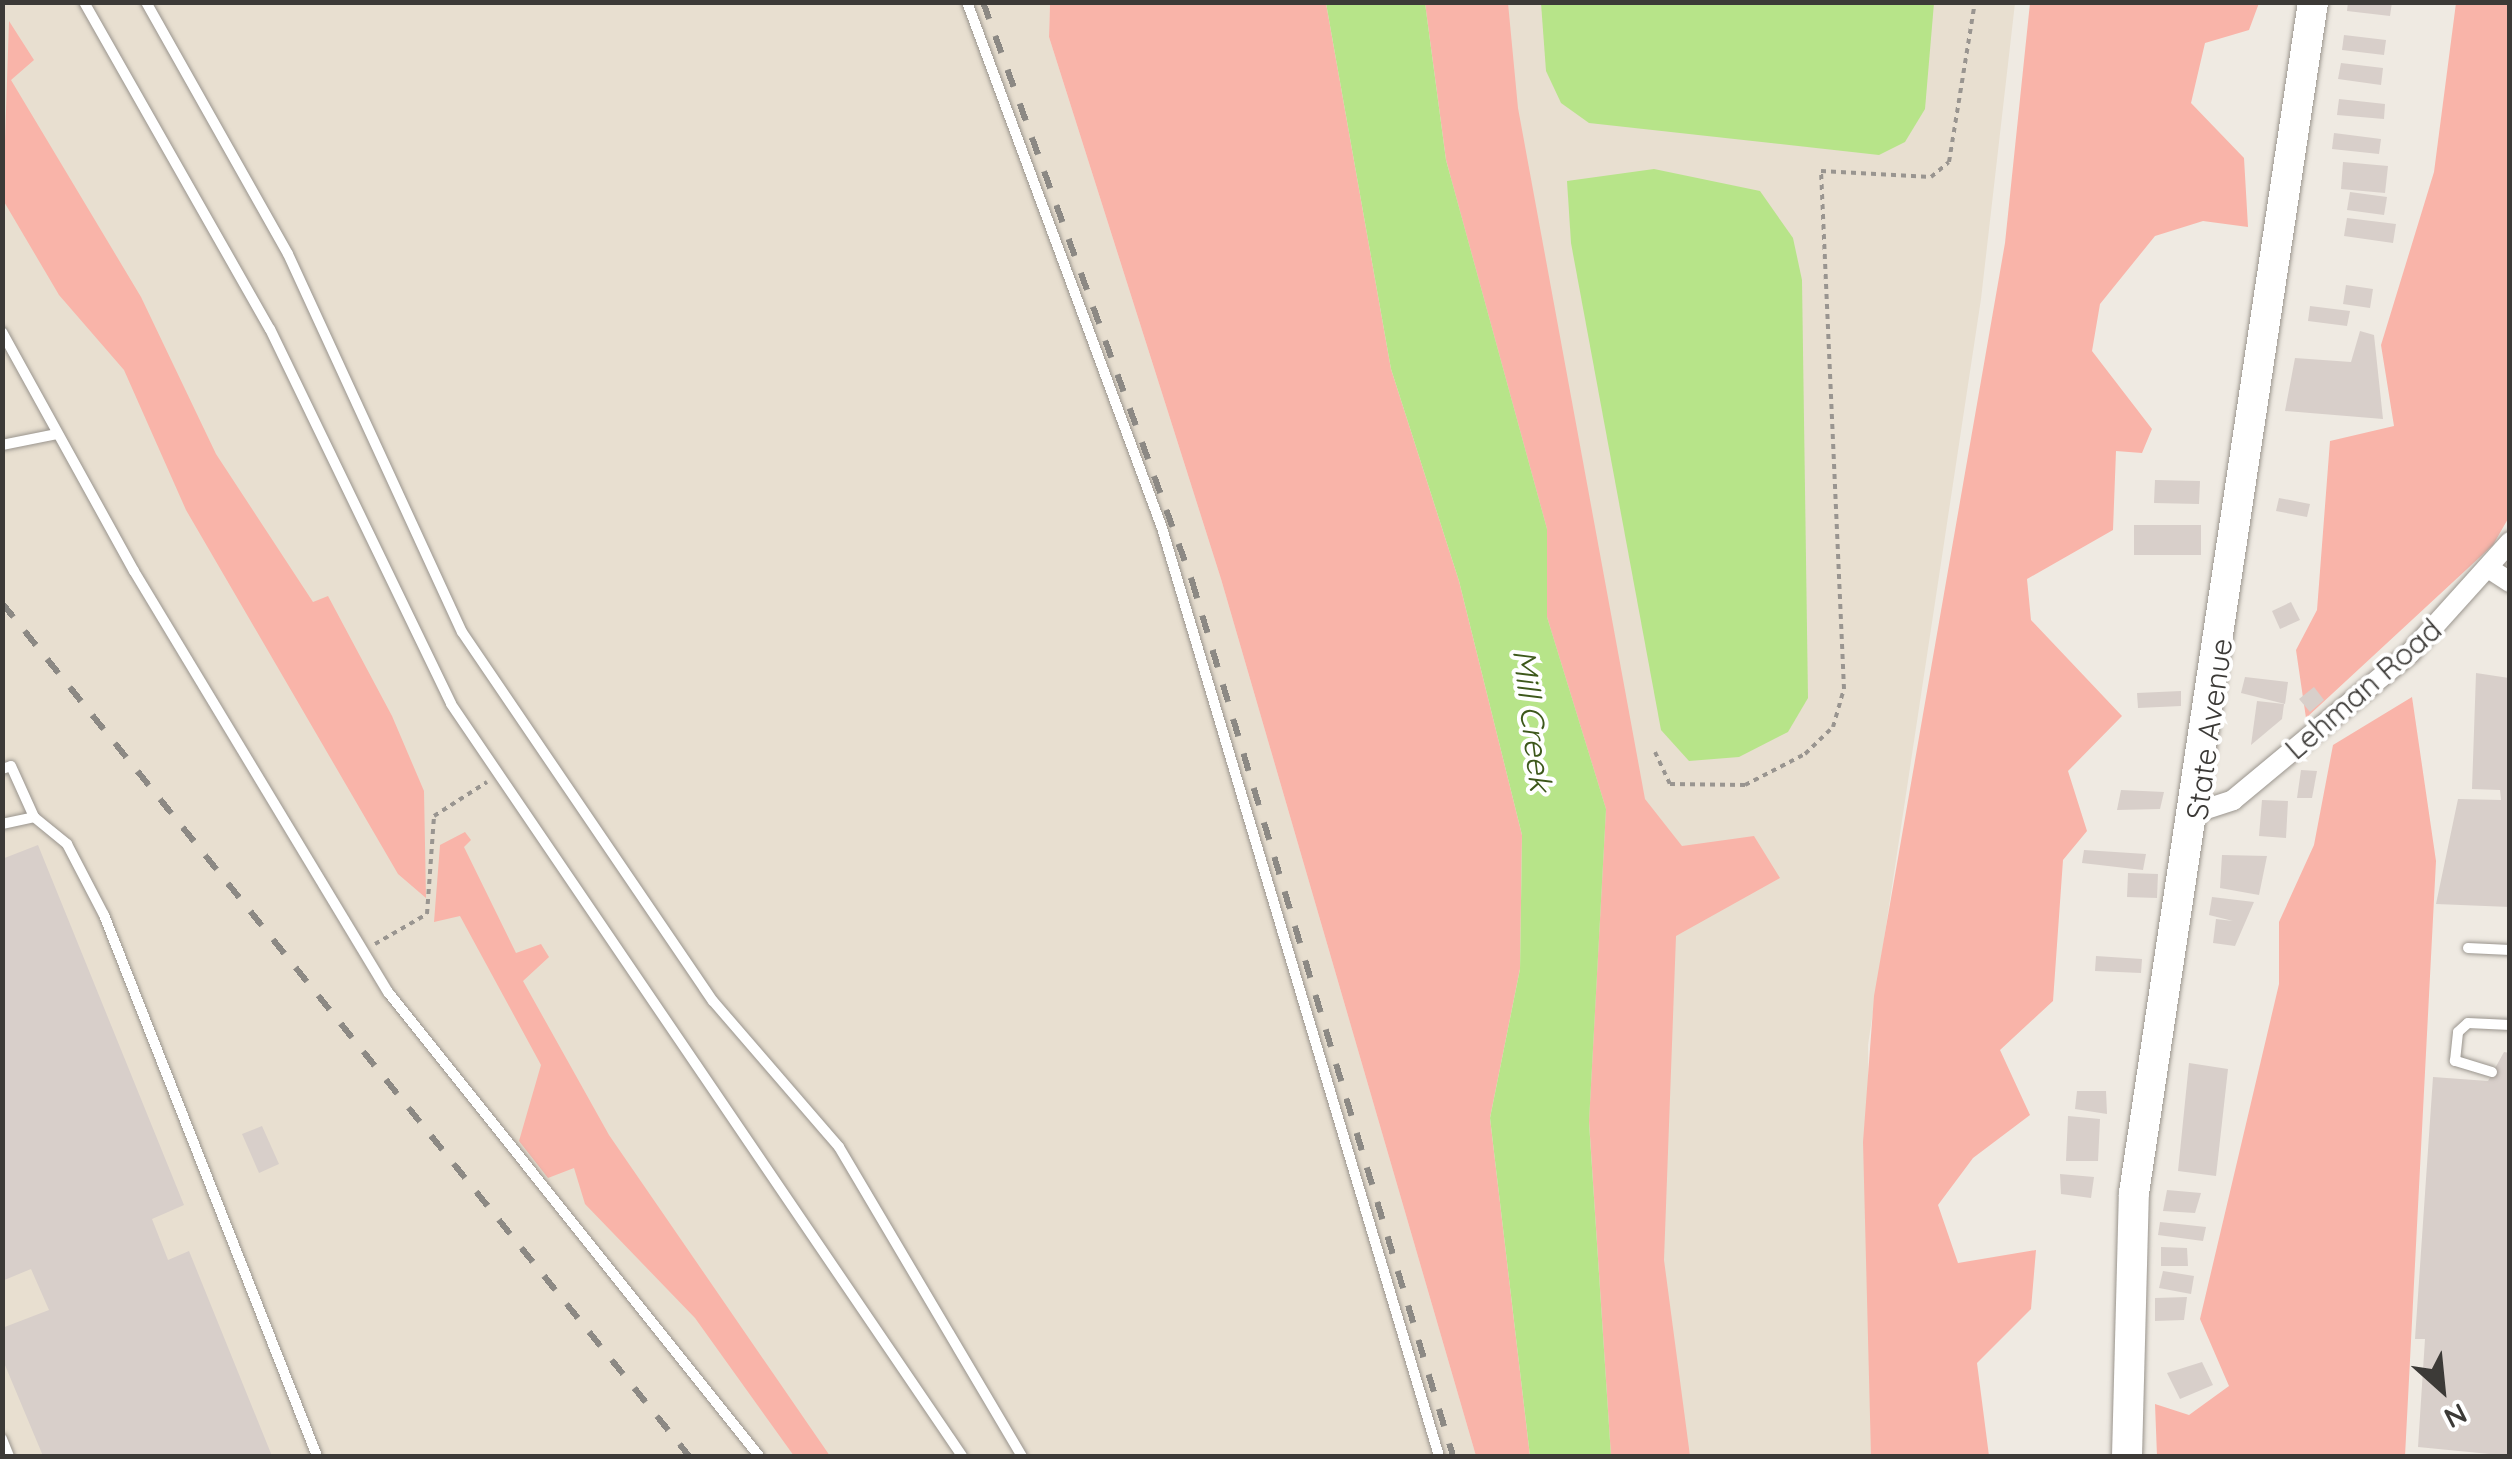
<!DOCTYPE html>
<style>
body{margin:0}
#map{position:relative;width:2512px;height:1459px;overflow:hidden;background:#efeae2;font-family:Quicksand,sans-serif}
div>[style]{position:absolute}
.built>*{inset:0;background:#e8dfd0}
.green>*{inset:0;background:#f9b4a9}
.water>*{inset:0;background:#b7e489}
.building>*{inset:0;background:#d8cfca}
.path>*{height:4px;margin-top:-2px;transform-origin:0;background:repeating-linear-gradient(90deg,#999590 0 5px,transparent 0 10px)}
.roads{filter:drop-shadow(0 0 2px #9a958e) drop-shadow(0 0 2px #9a958e)}
.service>*{height:10px;margin:-5px;padding:0 5px;transform-origin:5px;border-radius:5px;background:#fff}
.minor>*{height:20px;margin:-10px;padding:0 10px;transform-origin:10px;border-radius:10px;background:#fff}
.secondary>*{height:30px;margin:-15px;padding:0 15px;transform-origin:15px;border-radius:15px;background:#fff}
.rail>*{height:6px;margin-top:-3px;transform-origin:0;background:repeating-linear-gradient(90deg,#8c8984 0 18px,transparent 0 36px)}
span{translate:-50% -50%;white-space:nowrap;text-align:center;line-height:1.15;-webkit-text-stroke:8px #fff;paint-order:stroke}
.street-label{font-size:30px;color:#3c3a37}
.water-label{font-size:32px;color:#3d581b;font-style:italic}
.frame{position:absolute;inset:0;border:5px solid #3c3a37;pointer-events:none}
.north{position:absolute;left:2392px;top:1339px;width:100px;height:100px;-webkit-text-stroke:8px #fff;paint-order:stroke;rotate:153deg;font-size:28px;font-weight:700;line-height:40px;text-align:center;color:#3c3a37}
.north::after{content:'';display:block;margin:auto;width:35px;height:45px;background:#3c3a37;clip-path:polygon(50% 0,100% 100%,50% 72%,0 100%)}
</style>
<div id="map">
<div class="built">
<div style="clip-path:polygon(3px 3px,1050px 3px,1049px 37px,1221px 579px,1476px 1456px,3px 1456px)"></div>
<div style="clip-path:polygon(1425px 3px,2015px 3px,1981px 299px,1868px 1045px,1871px 1456px,1611px 1456px,1589px 1121px)"></div>
</div>
<div class="green">
<div style="clip-path:polygon(1050px 3px,1326px 3px,1391px 369px,1459px 581px,1522px 835px,1520px 969px,1490px 1118px,1530px 1456px,1476px 1456px,1221px 579px,1049px 37px)"></div>
<div style="clip-path:polygon(1425px 3px,1508px 3px,1518px 108px,1645px 799px,1682px 846px,1754px 836px,1780px 878px,1676px 936px,1664px 1260px,1690px 1456px,1611px 1456px,1589px 1121px,1606px 809px,1547px 617px,1547px 529px,1446px 160px)"></div>
<div style="clip-path:polygon(2030px 3px,2259px 3px,2249px 30px,2205px 43px,2191px 103px,2244px 158px,2248px 227px,2203px 221px,2155px 236px,2100px 304px,2092px 351px,2152px 429px,2142px 453px,2116px 451px,2113px 530px,2027px 579px,2031px 620px,2122px 716px,2068px 771px,2087px 831px,2063px 860px,2053px 1001px,2000px 1050px,2030px 1115px,1973px 1158px,1938px 1205px,1958px 1263px,2036px 1250px,2031px 1309px,1977px 1363px,1989px 1456px,1871px 1456px,1863px 1142px,1874px 996px,2005px 243px)"></div>
<div style="clip-path:polygon(2456px 3px,2509px 3px,2509px 517px,2493px 545px,2306px 718px,2296px 650px,2317px 610px,2330px 441px,2394px 426px,2381px 345px,2434px 172px)"></div>
<div style="clip-path:polygon(9px 21px,34px 60px,11px 80px,141px 297px,216px 454px,313px 602px,328px 596px,392px 716px,424px 791px,426px 898px,398px 874px,186px 510px,124px 370px,59px 295px,3px 200px)"></div>
<div style="clip-path:polygon(2412px 697px,2436px 861px,2405px 1456px,2157px 1456px,2155px 1404px,2189px 1415px,2229px 1386px,2200px 1319px,2279px 984px,2279px 922px,2314px 845px,2333px 745px)"></div>
<div style="clip-path:polygon(465px 832px,471px 840px,464px 847px,516px 953px,541px 944px,549px 957px,523px 981px,609px 1135px,830px 1456px,794px 1456px,695px 1318px,585px 1204px,574px 1168px,548px 1178px,519px 1141px,541px 1065px,460px 916px,434px 922px,440px 845px)"></div>
</div>
<div class="water">
<div style="clip-path:polygon(1326px 3px,1425px 3px,1446px 160px,1547px 529px,1547px 617px,1606px 809px,1589px 1122px,1611px 1456px,1530px 1456px,1490px 1118px,1520px 969px,1522px 835px,1459px 581px,1391px 369px)"></div>
<div style="clip-path:polygon(1541px 3px,1934px 3px,1925px 109px,1905px 142px,1879px 155px,1589px 123px,1561px 103px,1546px 71px)"></div>
<div style="clip-path:polygon(1654px 169px,1760px 191px,1793px 238px,1802px 280px,1808px 698px,1788px 732px,1739px 757px,1689px 761px,1661px 730px,1571px 243px,1567px 181px)"></div>
</div>
<div class="building">
<div style="clip-path:polygon(2348px 2px,2392px 2px,2390px 16px,2347px 11px)"></div>
<div style="clip-path:polygon(2344px 35px,2386px 40px,2384px 55px,2342px 50px)"></div>
<div style="clip-path:polygon(2341px 63px,2383px 68px,2381px 85px,2338px 79px)"></div>
<div style="clip-path:polygon(2339px 99px,2385px 104px,2384px 119px,2337px 115px)"></div>
<div style="clip-path:polygon(2334px 133px,2381px 139px,2379px 154px,2332px 149px)"></div>
<div style="clip-path:polygon(2343px 162px,2388px 166px,2385px 193px,2341px 189px)"></div>
<div style="clip-path:polygon(2350px 192px,2387px 197px,2384px 215px,2347px 210px)"></div>
<div style="clip-path:polygon(2347px 218px,2396px 224px,2393px 243px,2344px 236px)"></div>
<div style="clip-path:polygon(2346px 285px,2373px 289px,2370px 308px,2343px 304px)"></div>
<div style="clip-path:polygon(2310px 306px,2350px 311px,2347px 326px,2308px 321px)"></div>
<div style="clip-path:polygon(2360px 331px,2374px 335px,2383px 419px,2285px 411px,2295px 358px,2351px 362px)"></div>
<div style="clip-path:polygon(2155px 480px,2200px 481px,2199px 504px,2154px 503px)"></div>
<div style="clip-path:polygon(2279px 498px,2310px 504px,2307px 517px,2276px 511px)"></div>
<div style="clip-path:polygon(2134px 525px,2201px 525px,2201px 555px,2134px 555px)"></div>
<div style="clip-path:polygon(2291px 602px,2300px 620px,2280px 629px,2272px 611px)"></div>
<div style="clip-path:polygon(2476px 673px,2509px 678px,2510px 907px,2436px 904px,2458px 799px,2501px 800px,2500px 790px,2472px 789px)"></div>
<div style="clip-path:polygon(2245px 677px,2288px 682px,2285px 704px,2241px 693px)"></div>
<div style="clip-path:polygon(2314px 687px,2324px 700px,2310px 712px,2299px 699px)"></div>
<div style="clip-path:polygon(2181px 691px,2181px 706px,2138px 708px,2137px 693px)"></div>
<div style="clip-path:polygon(2257px 701px,2284px 704px,2282px 719px,2251px 745px)"></div>
<div style="clip-path:polygon(2301px 770px,2317px 771px,2312px 798px,2297px 798px)"></div>
<div style="clip-path:polygon(2121px 790px,2164px 792px,2160px 809px,2117px 810px)"></div>
<div style="clip-path:polygon(2262px 800px,2288px 801px,2286px 838px,2259px 836px)"></div>
<div style="clip-path:polygon(38px 845px,184px 1205px,152px 1219px,168px 1260px,189px 1251px,272px 1456px,43px 1456px,2px 1358px,2px 1328px,49px 1310px,31px 1269px,2px 1281px,2px 859px)"></div>
<div style="clip-path:polygon(2084px 850px,2146px 854px,2143px 870px,2082px 863px)"></div>
<div style="clip-path:polygon(2222px 855px,2267px 856px,2259px 895px,2220px 888px)"></div>
<div style="clip-path:polygon(2128px 873px,2158px 874px,2157px 898px,2127px 897px)"></div>
<div style="clip-path:polygon(2212px 897px,2254px 902px,2235px 946px,2213px 943px,2216px 919px,2233px 921px,2209px 915px)"></div>
<div style="clip-path:polygon(2096px 956px,2142px 959px,2141px 973px,2095px 971px)"></div>
<div style="clip-path:polygon(2504px 1052px,2510px 1053px,2510px 1456px,2418px 1447px,2425px 1339px,2415px 1339px,2433px 1077px,2488px 1081px)"></div>
<div style="clip-path:polygon(2189px 1063px,2228px 1069px,2216px 1176px,2178px 1171px)"></div>
<div style="clip-path:polygon(2077px 1091px,2106px 1091px,2107px 1114px,2075px 1109px)"></div>
<div style="clip-path:polygon(2068px 1116px,2100px 1119px,2098px 1161px,2066px 1161px)"></div>
<div style="clip-path:polygon(262px 1126px,279px 1164px,259px 1173px,242px 1134px)"></div>
<div style="clip-path:polygon(2060px 1174px,2094px 1177px,2091px 1198px,2061px 1194px)"></div>
<div style="clip-path:polygon(2167px 1190px,2201px 1193px,2195px 1213px,2163px 1211px)"></div>
<div style="clip-path:polygon(2160px 1222px,2206px 1227px,2203px 1241px,2158px 1235px)"></div>
<div style="clip-path:polygon(2161px 1247px,2187px 1248px,2188px 1266px,2161px 1266px)"></div>
<div style="clip-path:polygon(2163px 1271px,2194px 1276px,2191px 1294px,2159px 1288px)"></div>
<div style="clip-path:polygon(2187px 1297px,2184px 1320px,2155px 1321px,2155px 1298px)"></div>
<div style="clip-path:polygon(2202px 1362px,2213px 1385px,2180px 1399px,2167px 1373px)"></div>
</div>
<div class="path">
<div style="left:1655px;top:752px;width:35px;rotate:65deg"></div>
<div style="left:1670px;top:784px;width:75px;rotate:0.8deg"></div>
<div style="left:1745px;top:785px;width:68px;rotate:-27.3deg"></div>
<div style="left:1805px;top:754px;width:39px;rotate:-44deg"></div>
<div style="left:1833px;top:727px;width:40px;rotate:-74deg"></div>
<div style="left:1844px;top:689px;width:519px;rotate:-92.54deg"></div>
<div style="left:1821px;top:171px;width:110px;rotate:3.1deg"></div>
<div style="left:1931px;top:177px;width:23px;rotate:-40deg"></div>
<div style="left:1949px;top:162px;width:162px;rotate:-80.8deg"></div>
<div style="left:375px;top:944px;width:60px;rotate:-30deg"></div>
<div style="left:427px;top:914px;width:98px;rotate:-85.9deg"></div>
<div style="left:434px;top:816px;width:63px;rotate:-32.7deg"></div>
</div>
<div class="roads">
<div class="service">
<div style="left:84px;top:2px;width:376px;rotate:60.4deg"></div>
<div style="left:270px;top:329px;width:416px;rotate:64.2deg"></div>
<div style="left:451px;top:704px;width:909px;rotate:55.8deg"></div>
<div style="left:146px;top:2px;width:289px;rotate:60.6deg"></div>
<div style="left:288px;top:254px;width:416px;rotate:65.3deg"></div>
<div style="left:462px;top:632px;width:446px;rotate:55.8deg"></div>
<div style="left:713px;top:1001px;width:193px;rotate:49.2deg"></div>
<div style="left:839px;top:1147px;width:359px;rotate:59.4deg"></div>
<div style="left:967px;top:2px;width:561px;rotate:69.66deg"></div>
<div style="left:1162px;top:528px;width:968px;rotate:73.38deg"></div>
<div style="left:2px;top:332px;width:273px;rotate:61.1deg"></div>
<div style="left:134px;top:571px;width:492px;rotate:58.9deg"></div>
<div style="left:388px;top:992px;width:594px;rotate:51.36deg"></div>
<div style="left:2px;top:445px;width:56px;rotate:-11.3deg"></div>
<div style="left:2px;top:769px;width:9px;rotate:-18deg"></div>
<div style="left:11px;top:766px;width:56px;rotate:65.7deg"></div>
<div style="left:2px;top:824px;width:33px;rotate:-12deg"></div>
<div style="left:34px;top:817px;width:43px;rotate:39.3deg"></div>
<div style="left:67px;top:844px;width:80px;rotate:62.5deg"></div>
<div style="left:104px;top:915px;width:581px;rotate:68.51deg"></div>
<div style="left:2468px;top:948px;width:42px;rotate:2.7deg"></div>
<div style="left:2492px;top:1072px;width:39px;rotate:-163deg"></div>
<div style="left:2455px;top:1061px;width:29px;rotate:-84deg"></div>
<div style="left:2458px;top:1032px;width:13px;rotate:-42deg"></div>
<div style="left:2468px;top:1023px;width:42px;rotate:2.7deg"></div>
<div style="left:2px;top:1439px;width:18px;rotate:68deg"></div>
</div>
<div class="minor">
<div style="left:2490px;top:569px;width:24px;rotate:33deg"></div>
<div style="left:2197px;top:812px;width:38px;rotate:-18deg"></div>
<div style="left:2233px;top:800px;width:231px;rotate:-39.7deg"></div>
<div style="left:2411px;top:652px;width:148px;rotate:-48deg"></div>
</div>
<div class="secondary">
<div style="left:2127px;top:1456px;width:263px;rotate:-88.5deg"></div>
<div style="left:2134px;top:1193px;width:1204px;rotate:-81.45deg"></div>
</div>
</div>
<div class="rail">
<div style="left:983px;top:2px;width:616px;rotate:70.15deg"></div>
<div style="left:1192px;top:581px;width:913px;rotate:73.39deg"></div>
<div style="left:2px;top:603px;width:1095px;rotate:51.15deg"></div>
</div>
<div class="street-label">
<span style="left:2363px;top:689px;rotate:-41deg">Lehman Road</span>
<span style="left:2209px;top:729px;rotate:-82deg">State Avenue</span>
</div>
<div class="water-label">
<span style="left:1533px;top:720px;rotate:83deg">Mill Creek</span>
</div>
<div class="frame"></div>
<div class="north">N</div>
</div>
